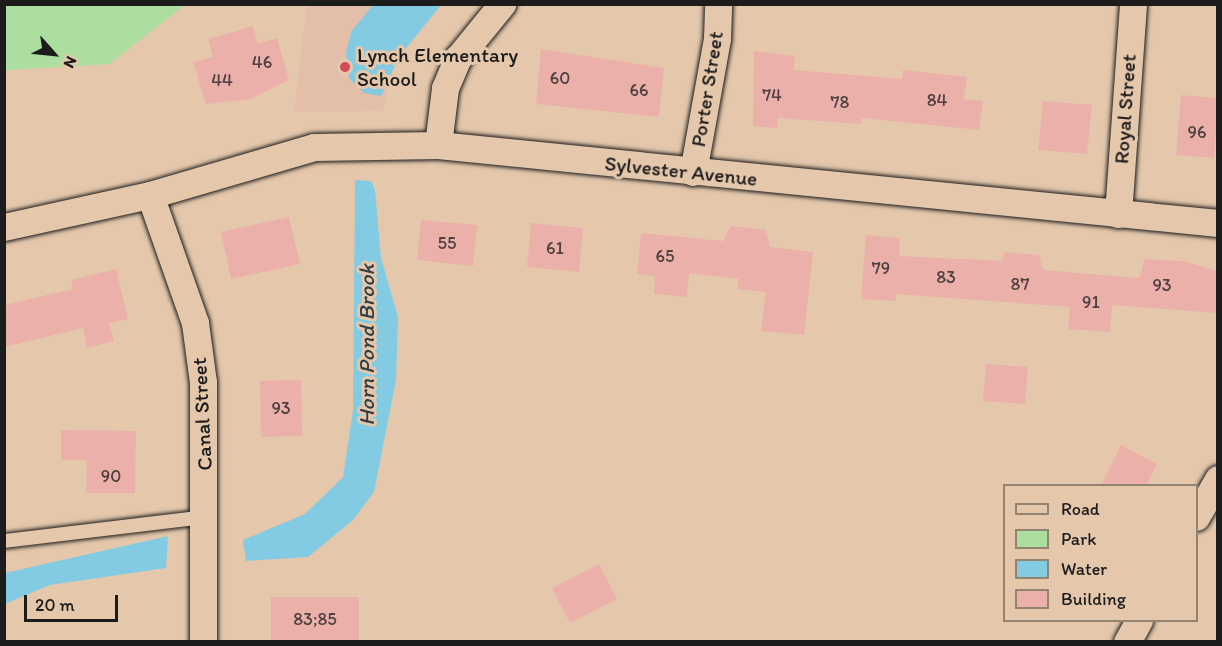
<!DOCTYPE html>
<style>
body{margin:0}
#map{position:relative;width:1222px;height:646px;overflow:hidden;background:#e5c8ac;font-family:Itim,sans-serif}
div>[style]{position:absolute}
.built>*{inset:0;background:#e3bea8}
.green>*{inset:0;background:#acde9f}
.water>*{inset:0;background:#83cbe3}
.building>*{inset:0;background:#ebb0aa}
.roads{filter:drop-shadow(0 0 2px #1c1c1c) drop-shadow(0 0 2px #1c1c1c)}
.lane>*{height:14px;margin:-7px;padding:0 7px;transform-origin:7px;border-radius:7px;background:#e5c8ac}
.street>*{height:27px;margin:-13.5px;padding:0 13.5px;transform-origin:13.5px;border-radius:13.5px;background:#e5c8ac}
.dots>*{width:16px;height:16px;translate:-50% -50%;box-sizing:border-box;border:3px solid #e5c8ac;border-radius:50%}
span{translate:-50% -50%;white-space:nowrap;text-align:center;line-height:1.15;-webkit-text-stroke:6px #e5c8ac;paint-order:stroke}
.number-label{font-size:18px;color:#504140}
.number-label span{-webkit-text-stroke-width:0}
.poi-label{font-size:21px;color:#1c1c1c}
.left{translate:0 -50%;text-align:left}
.street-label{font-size:21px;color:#1c1c1c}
.water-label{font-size:22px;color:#313f44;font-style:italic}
.frame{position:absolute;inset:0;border:6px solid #1c1c1c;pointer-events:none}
.legend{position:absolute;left:1003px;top:484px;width:195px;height:138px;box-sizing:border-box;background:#e5c8ac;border:2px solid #958372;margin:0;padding:8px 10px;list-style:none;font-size:18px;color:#1c1c1c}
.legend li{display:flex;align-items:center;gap:12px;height:30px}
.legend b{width:30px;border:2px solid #958372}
.north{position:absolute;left:24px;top:24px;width:60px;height:60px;-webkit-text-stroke:4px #e5c8ac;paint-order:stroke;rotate:117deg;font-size:16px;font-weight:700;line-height:24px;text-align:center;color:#1c1c1c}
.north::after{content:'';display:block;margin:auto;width:21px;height:27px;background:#1c1c1c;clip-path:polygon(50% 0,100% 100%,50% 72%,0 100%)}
.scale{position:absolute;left:24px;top:595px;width:94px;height:27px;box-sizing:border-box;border:3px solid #1c1c1c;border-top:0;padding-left:8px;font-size:18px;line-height:21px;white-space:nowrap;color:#1c1c1c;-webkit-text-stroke:4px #e5c8ac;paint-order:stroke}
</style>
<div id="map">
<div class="built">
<div style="clip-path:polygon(307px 5px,414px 5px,398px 23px,383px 111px,294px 112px)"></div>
</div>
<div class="green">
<div style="clip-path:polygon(5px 4px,185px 4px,185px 5px,109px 64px,5px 70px)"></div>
</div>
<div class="water">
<div style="clip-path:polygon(373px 5px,441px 5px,399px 57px,381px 96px,364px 93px,349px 78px,346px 53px,351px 32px)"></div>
<div style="clip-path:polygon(355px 180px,371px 181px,375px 190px,381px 258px,398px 317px,396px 380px,374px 492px,353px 520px,308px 557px,246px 561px,243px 540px,305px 514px,343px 477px,353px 410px)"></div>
<div style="clip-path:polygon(168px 536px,166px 568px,50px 585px,5px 604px,5px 573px)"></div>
</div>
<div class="building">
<div style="clip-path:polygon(253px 26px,258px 44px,277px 38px,289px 80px,251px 99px,206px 104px,193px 62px,213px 57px,208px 39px)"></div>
<div style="clip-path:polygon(541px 49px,664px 68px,659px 117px,536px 104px)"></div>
<div style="clip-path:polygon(754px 51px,795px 56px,794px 70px,902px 79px,903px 70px,967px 77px,964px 99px,983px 101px,979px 130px,862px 118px,861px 124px,778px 118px,777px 128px,753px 126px)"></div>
<div style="clip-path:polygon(1181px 95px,1218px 98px,1214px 158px,1176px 155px)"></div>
<div style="clip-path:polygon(1043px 101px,1092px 105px,1087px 154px,1038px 150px)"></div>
<div style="clip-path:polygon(289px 217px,300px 264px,231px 279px,221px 232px)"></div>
<div style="clip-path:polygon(421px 220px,477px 225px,473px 266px,417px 260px)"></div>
<div style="clip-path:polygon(531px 223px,583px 228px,579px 272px,527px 267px)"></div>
<div style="clip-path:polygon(731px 226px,766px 230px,770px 247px,813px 252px,804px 335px,761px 331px,766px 292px,737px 289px,739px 279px,689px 273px,687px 297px,654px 294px,655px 276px,637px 274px,641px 233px,723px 241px)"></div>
<div style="clip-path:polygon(866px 235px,900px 238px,899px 256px,1003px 261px,1004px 252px,1039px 255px,1043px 270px,1139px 278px,1145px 259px,1182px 261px,1218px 271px,1218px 313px,1112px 305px,1110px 332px,1068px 329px,1070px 307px,896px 294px,896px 301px,861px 299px)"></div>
<div style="clip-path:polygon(116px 269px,128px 319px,109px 323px,114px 341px,87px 348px,83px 328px,4px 347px,4px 305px,73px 289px,71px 280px)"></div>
<div style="clip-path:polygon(986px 364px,1028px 367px,1025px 404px,983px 401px)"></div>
<div style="clip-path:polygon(301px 380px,302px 436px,261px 437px,260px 381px)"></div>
<div style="clip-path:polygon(61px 430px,136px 431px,135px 493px,86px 493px,87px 460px,61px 460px)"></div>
<div style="clip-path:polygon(1121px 445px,1157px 464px,1146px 486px,1101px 486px)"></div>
<div style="clip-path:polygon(599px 564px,617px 599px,570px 623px,552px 588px)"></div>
<div style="clip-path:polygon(271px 597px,359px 597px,359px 642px,271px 642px)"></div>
</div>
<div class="roads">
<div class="lane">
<div style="left:4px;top:541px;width:203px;rotate:-6.8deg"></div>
</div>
<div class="street">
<div style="left:438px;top:145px;width:57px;rotate:-83deg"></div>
<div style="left:445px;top:88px;width:33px;rotate:-67deg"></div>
<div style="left:458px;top:58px;width:70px;rotate:-50.8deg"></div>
<div style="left:693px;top:172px;width:136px;rotate:-79.8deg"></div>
<div style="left:717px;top:38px;width:34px;rotate:-88deg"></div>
<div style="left:150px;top:195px;width:136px;rotate:70.6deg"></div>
<div style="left:195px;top:323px;width:60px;rotate:82.3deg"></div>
<div style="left:203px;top:382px;width:260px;rotate:90deg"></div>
<div style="left:1118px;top:214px;width:211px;rotate:-85.9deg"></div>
<div style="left:4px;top:227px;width:149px;rotate:-12.4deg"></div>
<div style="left:150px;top:195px;width:171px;rotate:-16.3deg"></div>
<div style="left:314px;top:147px;width:124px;rotate:-0.9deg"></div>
<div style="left:438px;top:145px;width:784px;rotate:5.71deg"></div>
<div style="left:1196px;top:517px;width:44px;rotate:-59.9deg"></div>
<div style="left:1127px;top:642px;width:25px;rotate:-61deg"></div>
</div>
</div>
<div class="dots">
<div style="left:345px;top:67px;background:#d1495b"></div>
</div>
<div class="number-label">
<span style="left:262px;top:62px">46</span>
<span style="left:560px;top:78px">60</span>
<span style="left:222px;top:80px">44</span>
<span style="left:639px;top:90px">66</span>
<span style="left:772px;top:95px">74</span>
<span style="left:937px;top:100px">84</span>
<span style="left:840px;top:102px">78</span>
<span style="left:1197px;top:132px">96</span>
<span style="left:447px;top:243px">55</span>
<span style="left:555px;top:248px">61</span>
<span style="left:665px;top:256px">65</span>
<span style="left:881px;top:268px">79</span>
<span style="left:946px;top:277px">83</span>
<span style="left:1020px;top:284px">87</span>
<span style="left:1162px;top:285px">93</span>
<span style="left:1091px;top:302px">91</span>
<span style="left:281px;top:408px">93</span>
<span style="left:111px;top:476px">90</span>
<span style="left:315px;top:619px">83;85</span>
</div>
<div class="poi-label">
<span class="left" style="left:357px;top:67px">Lynch Elementary<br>School</span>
</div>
<div class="street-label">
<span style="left:707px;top:89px;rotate:-81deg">Porter Street</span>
<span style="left:1125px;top:109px;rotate:-86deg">Royal Street</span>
<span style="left:681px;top:171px;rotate:6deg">Sylvester Avenue</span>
<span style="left:202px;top:414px;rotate:-93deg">Canal Street</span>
</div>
<div class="water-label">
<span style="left:367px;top:345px;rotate:-90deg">Horn Pond Brook</span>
</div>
<div class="frame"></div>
<ul class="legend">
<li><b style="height:8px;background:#e5c8ac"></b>Road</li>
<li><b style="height:16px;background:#acde9f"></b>Park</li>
<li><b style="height:16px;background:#83cbe3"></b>Water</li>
<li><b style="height:16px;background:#ebb0aa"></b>Building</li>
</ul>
<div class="north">N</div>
<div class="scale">20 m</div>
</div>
